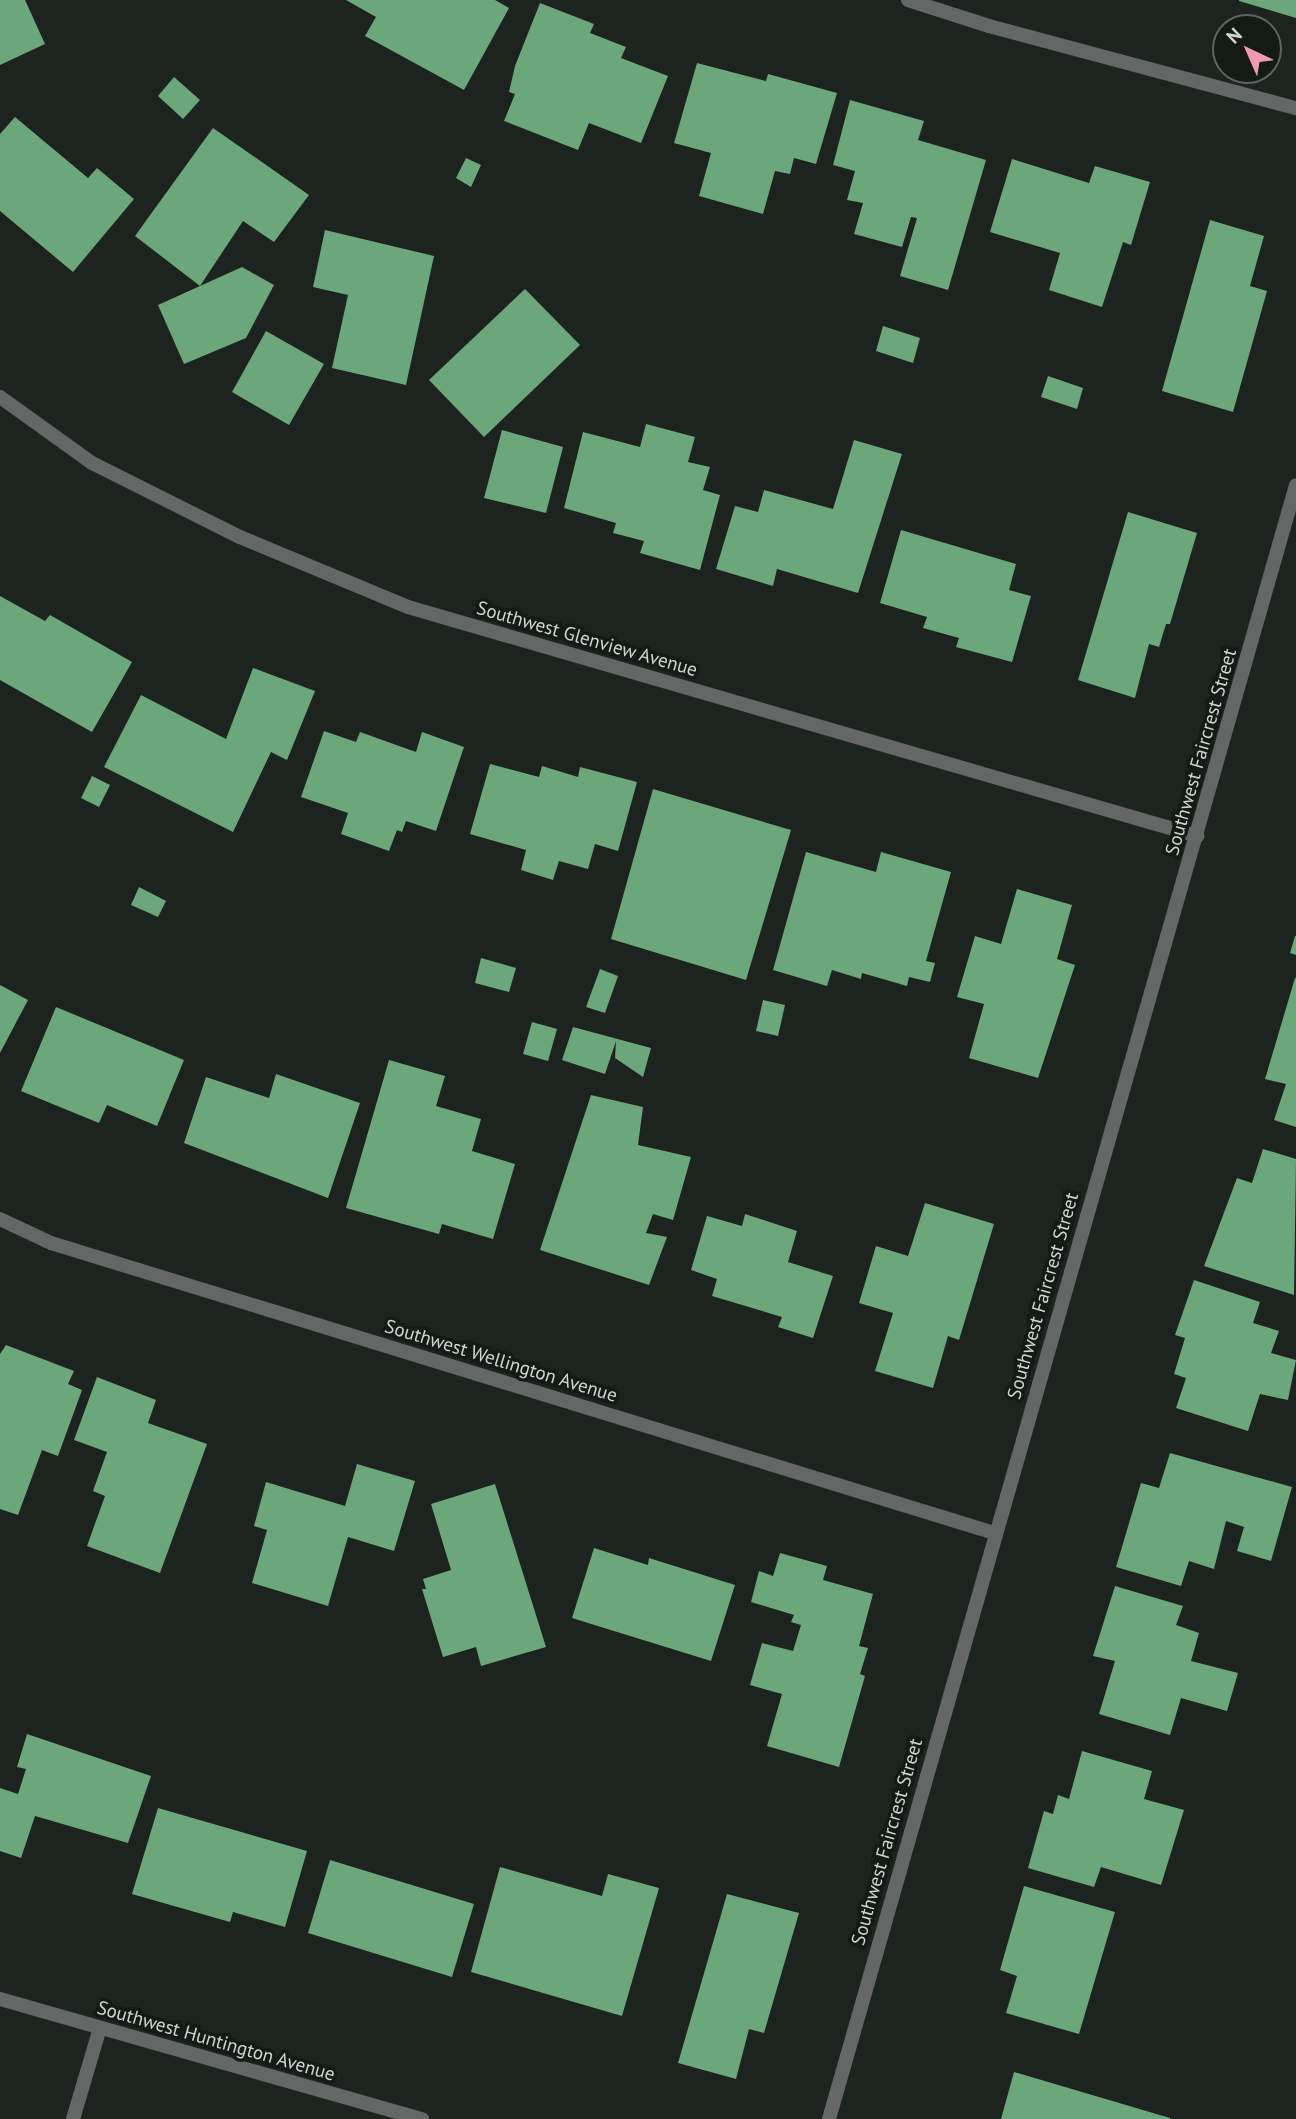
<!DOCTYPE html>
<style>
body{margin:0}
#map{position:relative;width:1296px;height:2119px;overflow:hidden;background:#1d231e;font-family:"PT Sans",sans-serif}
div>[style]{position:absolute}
.building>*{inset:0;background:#6ba77a}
.minor>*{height:14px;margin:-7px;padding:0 7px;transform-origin:7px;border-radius:7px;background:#646765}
span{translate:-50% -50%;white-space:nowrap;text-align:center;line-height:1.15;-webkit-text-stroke:7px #141a15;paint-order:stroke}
.street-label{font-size:19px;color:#d1d5d2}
.north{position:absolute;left:1212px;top:14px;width:70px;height:70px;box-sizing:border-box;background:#141a15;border:2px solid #606561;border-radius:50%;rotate:316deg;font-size:19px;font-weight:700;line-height:28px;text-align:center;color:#d1d5d2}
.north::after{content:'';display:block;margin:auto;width:24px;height:32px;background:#f19ab3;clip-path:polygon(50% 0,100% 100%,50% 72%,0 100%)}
</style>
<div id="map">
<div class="building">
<div style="clip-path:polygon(0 0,25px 0,45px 44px,0 65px)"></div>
<div style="clip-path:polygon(346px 0,495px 0,509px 8px,464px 90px,365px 36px,376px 17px)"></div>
<div style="clip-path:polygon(1239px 0,1296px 0,1296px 18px,1239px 1px)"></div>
<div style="clip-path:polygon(540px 3px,594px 24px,590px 33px,626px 47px,621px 58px,668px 76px,641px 143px,589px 123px,578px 150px,504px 121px,515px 94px,509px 92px,515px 66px)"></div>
<div style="clip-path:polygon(697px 63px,766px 81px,768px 74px,837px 93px,816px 164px,794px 158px,790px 174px,775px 171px,763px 214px,699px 196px,711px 153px,674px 143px)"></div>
<div style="clip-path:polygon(174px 77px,200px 100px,183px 119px,158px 96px)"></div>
<div style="clip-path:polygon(850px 100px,924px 121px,918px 140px,986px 160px,948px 290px,900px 276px,917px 218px,911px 217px,902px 247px,854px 234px,863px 203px,847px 200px,855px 171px,833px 165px)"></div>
<div style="clip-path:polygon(15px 117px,88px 178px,97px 168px,134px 199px,73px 272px,0 211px,0 134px)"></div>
<div style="clip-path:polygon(213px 128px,309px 195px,274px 242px,243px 221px,200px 286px,135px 236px)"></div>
<div style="clip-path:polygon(466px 158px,481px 165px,471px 187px,456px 178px)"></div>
<div style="clip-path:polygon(1012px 159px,1089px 183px,1095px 166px,1150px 182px,1131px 245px,1123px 242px,1102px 307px,1049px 290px,1060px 253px,990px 232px)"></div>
<div style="clip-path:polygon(1210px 220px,1264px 236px,1250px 286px,1267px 291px,1233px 412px,1162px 391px)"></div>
<div style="clip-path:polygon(325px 230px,434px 256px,406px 385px,332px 368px,348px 295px,313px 287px)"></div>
<div style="clip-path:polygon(242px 267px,274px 285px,246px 338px,184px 364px,158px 305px)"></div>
<div style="clip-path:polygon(525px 289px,580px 345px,484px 437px,429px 380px)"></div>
<div style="clip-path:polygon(883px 326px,920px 338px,913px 363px,876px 351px)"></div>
<div style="clip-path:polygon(266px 331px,324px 364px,289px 425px,232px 392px)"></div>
<div style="clip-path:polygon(1048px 376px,1083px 388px,1077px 409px,1041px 397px)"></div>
<div style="clip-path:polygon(646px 424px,695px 437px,688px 462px,710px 467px,703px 490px,720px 495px,700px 570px,640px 553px,644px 541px,613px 533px,616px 523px,564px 508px,583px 432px,640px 447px)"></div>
<div style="clip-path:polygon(502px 430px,563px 447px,546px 513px,484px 498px)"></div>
<div style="clip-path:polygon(854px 440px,902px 454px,858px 593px,777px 569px,773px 586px,716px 569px,735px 506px,758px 512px,764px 490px,833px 509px)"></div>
<div style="clip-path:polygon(1128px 512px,1197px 533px,1170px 624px,1166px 624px,1159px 647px,1149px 644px,1135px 698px,1078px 680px)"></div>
<div style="clip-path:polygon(901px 530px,1016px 564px,1009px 590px,1031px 596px,1012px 662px,956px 647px,959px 638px,923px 628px,927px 617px,880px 603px)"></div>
<div style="clip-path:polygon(0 596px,45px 621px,50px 615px,132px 662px,92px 732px,0 680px)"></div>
<div style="clip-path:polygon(253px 668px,315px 691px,287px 760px,271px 752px,233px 832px,104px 767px,141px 695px,226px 739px)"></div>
<div style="clip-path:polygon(324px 731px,356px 742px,360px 732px,416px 752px,422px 732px,464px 747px,436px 831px,406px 821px,402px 832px,397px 830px,389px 851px,341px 834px,348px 813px,301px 797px)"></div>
<div style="clip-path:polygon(490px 764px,539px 777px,542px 766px,578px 777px,580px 767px,637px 782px,618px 851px,595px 844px,588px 869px,559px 861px,553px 880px,521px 870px,526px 850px,470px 834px)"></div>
<div style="clip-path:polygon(92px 776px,110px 785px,99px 807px,81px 798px)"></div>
<div style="clip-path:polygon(653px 789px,791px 830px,746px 980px,611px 939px)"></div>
<div style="clip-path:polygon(806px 852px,876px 872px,881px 852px,951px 872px,926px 961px,935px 963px,930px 982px,909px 977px,907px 986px,862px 973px,861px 979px,832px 970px,827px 986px,773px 970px)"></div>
<div style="clip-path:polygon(139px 887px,166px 901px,158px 917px,131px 905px)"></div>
<div style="clip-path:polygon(1017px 889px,1072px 905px,1057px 959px,1075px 965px,1038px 1078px,969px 1058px,984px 1004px,957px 997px,975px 936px,1001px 944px)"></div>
<div style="clip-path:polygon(1295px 936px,1296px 936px,1296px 955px,1290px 953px)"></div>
<div style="clip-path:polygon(481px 958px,516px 968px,509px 992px,475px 983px)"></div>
<div style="clip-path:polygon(600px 969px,618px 976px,605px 1013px,586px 1007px)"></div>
<div style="clip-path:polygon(1295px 978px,1296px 978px,1296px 1127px,1274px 1120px,1286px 1084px,1265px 1079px)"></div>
<div style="clip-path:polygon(0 985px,28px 1000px,0 1053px)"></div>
<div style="clip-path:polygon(763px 1000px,785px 1005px,778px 1036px,756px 1031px)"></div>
<div style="clip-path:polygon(56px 1007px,184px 1060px,157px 1126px,107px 1105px,99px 1123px,21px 1091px)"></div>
<div style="clip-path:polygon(532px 1022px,557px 1029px,548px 1061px,523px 1054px)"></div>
<div style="clip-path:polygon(573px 1027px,651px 1048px,643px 1077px,615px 1058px,616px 1041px,605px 1074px,562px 1060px)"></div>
<div style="clip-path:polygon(389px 1060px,445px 1076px,436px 1106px,481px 1119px,472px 1151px,515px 1164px,493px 1239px,442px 1224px,439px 1234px,346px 1208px)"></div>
<div style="clip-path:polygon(276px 1074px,360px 1103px,328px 1198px,184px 1143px,206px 1077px,269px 1098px)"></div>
<div style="clip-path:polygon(591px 1095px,643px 1107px,638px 1145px,691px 1157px,673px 1220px,653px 1214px,646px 1233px,667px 1237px,649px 1285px,540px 1250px)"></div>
<div style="clip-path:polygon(1263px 1149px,1296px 1159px,1294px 1295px,1204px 1266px,1237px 1178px,1252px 1183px)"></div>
<div style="clip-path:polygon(925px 1203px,994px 1224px,959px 1340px,948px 1336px,933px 1388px,875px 1371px,893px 1313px,859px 1303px,876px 1246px,908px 1256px)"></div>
<div style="clip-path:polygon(745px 1214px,797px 1231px,788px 1262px,833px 1276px,813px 1338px,778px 1327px,782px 1317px,712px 1296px,717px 1279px,691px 1270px,707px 1216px,742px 1226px)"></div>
<div style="clip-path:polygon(1194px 1280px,1260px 1302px,1253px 1323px,1279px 1331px,1271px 1353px,1296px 1360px,1288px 1400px,1260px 1394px,1248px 1431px,1176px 1408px,1186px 1378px,1174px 1374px,1185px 1338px,1175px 1335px)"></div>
<div style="clip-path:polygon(6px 1345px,74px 1371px,68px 1384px,82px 1390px,58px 1456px,42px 1450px,18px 1515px,0 1509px,0 1354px)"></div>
<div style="clip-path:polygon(97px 1377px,156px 1400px,148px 1423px,207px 1444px,160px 1573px,87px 1546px,105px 1496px,93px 1491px,107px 1452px,74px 1440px)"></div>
<div style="clip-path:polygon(1170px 1453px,1292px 1487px,1271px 1561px,1237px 1551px,1244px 1527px,1226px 1521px,1214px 1569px,1189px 1561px,1181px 1586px,1116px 1567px,1141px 1483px,1159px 1488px)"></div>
<div style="clip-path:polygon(357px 1464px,415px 1481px,394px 1551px,348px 1537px,328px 1606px,252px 1583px,267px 1530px,254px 1526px,266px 1482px,345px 1506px)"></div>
<div style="clip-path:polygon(495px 1484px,546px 1647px,481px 1666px,476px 1647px,443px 1657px,422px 1589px,426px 1589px,423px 1579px,451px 1570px,431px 1504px)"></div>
<div style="clip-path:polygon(594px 1548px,648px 1565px,649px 1558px,735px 1585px,711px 1661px,572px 1618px)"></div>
<div style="clip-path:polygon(780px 1553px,827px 1566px,823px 1580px,873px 1594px,859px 1646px,868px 1648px,860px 1674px,865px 1676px,839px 1767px,767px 1746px,782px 1694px,750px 1685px,762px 1643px,793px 1651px,801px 1625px,791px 1622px,794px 1615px,751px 1602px,759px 1571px,773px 1576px)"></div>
<div style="clip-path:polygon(1115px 1586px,1183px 1606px,1176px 1625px,1199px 1633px,1191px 1661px,1238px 1673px,1227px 1711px,1181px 1698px,1170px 1735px,1099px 1714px,1115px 1661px,1093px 1656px)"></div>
<div style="clip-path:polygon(27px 1734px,151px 1776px,128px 1843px,35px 1816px,21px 1858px,0 1851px,0 1788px,18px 1794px,26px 1769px,17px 1767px)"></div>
<div style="clip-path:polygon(1082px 1751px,1152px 1771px,1144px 1799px,1184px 1810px,1161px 1885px,1101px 1867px,1094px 1887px,1028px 1868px,1044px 1811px,1053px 1814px,1058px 1795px,1069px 1799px)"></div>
<div style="clip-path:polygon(158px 1808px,307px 1851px,285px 1927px,233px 1912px,230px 1922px,132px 1894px)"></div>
<div style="clip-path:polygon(330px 1860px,474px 1904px,452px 1977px,308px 1933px)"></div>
<div style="clip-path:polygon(500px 1867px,602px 1896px,608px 1874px,659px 1888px,622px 2016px,471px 1972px)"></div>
<div style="clip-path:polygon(1024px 1886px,1115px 1912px,1079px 2034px,1006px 2013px,1017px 1976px,1000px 1970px)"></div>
<div style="clip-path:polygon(727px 1894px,799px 1913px,764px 2033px,749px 2029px,736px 2079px,678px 2063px)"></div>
<div style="clip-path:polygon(1014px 2072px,1170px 2118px,1170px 2119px,1001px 2119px)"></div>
</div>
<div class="minor">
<div style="left:908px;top:0;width:85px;rotate:17.8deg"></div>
<div style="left:989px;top:26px;width:318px;rotate:15deg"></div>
<div style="left:0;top:397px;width:113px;rotate:35.7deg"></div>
<div style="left:92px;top:463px;width:165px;rotate:26.6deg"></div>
<div style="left:240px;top:537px;width:182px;rotate:22.6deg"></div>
<div style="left:408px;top:607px;width:822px;rotate:16.18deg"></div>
<div style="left:0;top:1219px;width:56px;rotate:25.2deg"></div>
<div style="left:51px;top:1243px;width:987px;rotate:17.09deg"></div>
<div style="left:0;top:1999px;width:439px;rotate:15.9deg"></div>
<div style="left:73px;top:2119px;width:95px;rotate:-73.5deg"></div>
<div style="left:829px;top:2119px;width:1699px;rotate:-74.05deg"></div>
</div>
<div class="street-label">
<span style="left:587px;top:639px;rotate:16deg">Southwest Glenview Avenue</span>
<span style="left:1201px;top:752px;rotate:-74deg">Southwest Faircrest Street</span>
<span style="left:1043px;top:1296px;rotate:-74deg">Southwest Faircrest Street</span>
<span style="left:501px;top:1361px;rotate:17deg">Southwest Wellington Avenue</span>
<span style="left:887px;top:1842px;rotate:-74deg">Southwest Faircrest Street</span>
<span style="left:216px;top:2041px;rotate:16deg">Southwest Huntington Avenue</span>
</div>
<div class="north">N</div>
</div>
